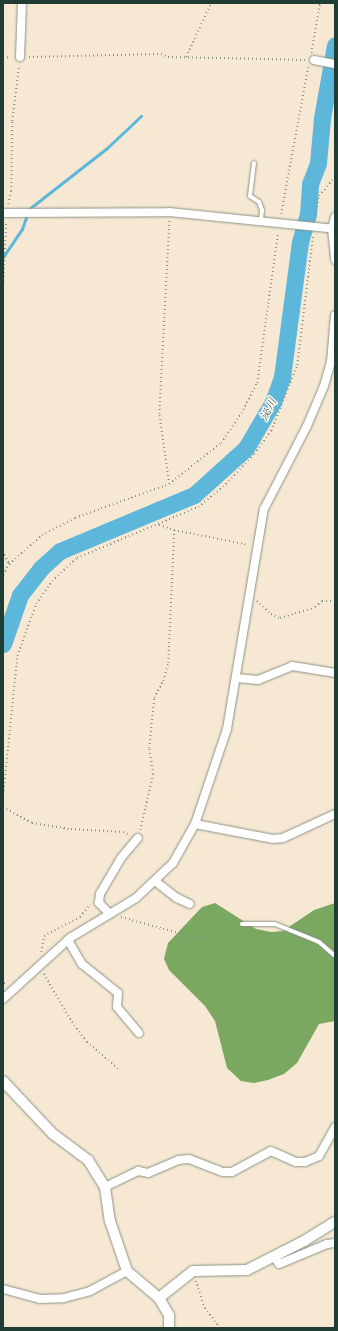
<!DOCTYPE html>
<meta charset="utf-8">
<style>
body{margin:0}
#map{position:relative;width:338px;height:1331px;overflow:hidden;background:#f6e8d3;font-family:"Playpen Sans","Klee One",sans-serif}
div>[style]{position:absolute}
.forest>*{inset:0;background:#7aa861}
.stream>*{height:3px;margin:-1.5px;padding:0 1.5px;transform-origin:1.5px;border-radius:1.5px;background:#5db7da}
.river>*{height:17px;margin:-8.5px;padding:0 8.5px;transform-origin:8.5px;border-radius:8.5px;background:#5db7da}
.path>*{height:1.5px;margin-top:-0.75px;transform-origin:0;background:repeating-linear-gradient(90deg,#8a9284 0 1px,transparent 0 4px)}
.roads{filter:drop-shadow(0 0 1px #8a9284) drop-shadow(0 0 1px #8a9284)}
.service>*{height:4px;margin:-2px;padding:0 2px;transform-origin:2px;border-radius:2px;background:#fff}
.minor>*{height:8px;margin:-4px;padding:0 4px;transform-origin:4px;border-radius:4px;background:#fff}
.tertiary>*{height:10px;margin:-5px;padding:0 5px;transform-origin:5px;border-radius:5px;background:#fff}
span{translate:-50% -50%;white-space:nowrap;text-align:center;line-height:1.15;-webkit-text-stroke:3px #fbf7ec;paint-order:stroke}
.water-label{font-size:12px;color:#2e5c5e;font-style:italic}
.frame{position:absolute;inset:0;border:4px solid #1f3d34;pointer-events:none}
</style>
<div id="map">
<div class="forest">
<div style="clip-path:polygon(215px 903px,256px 929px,271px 932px,283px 931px,314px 910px,335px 903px,335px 1021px,319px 1024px,297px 1063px,284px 1074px,268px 1080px,254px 1083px,241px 1081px,227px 1068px,215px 1021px,205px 1006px,169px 970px,164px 959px,168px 943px,202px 907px)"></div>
</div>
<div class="stream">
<div style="left:3px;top:257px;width:34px;rotate:-56deg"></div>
<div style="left:22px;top:229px;width:21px;rotate:-71deg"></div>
<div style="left:29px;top:209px;width:99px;rotate:-38deg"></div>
<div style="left:107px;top:148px;width:47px;rotate:-43.3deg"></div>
</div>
<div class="river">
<div style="left:3px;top:644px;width:52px;rotate:-70.9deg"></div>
<div style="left:20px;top:595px;width:34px;rotate:-52deg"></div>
<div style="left:41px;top:568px;width:25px;rotate:-42deg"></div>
<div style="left:60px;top:551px;width:145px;rotate:-22.7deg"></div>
<div style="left:194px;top:495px;width:70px;rotate:-42.1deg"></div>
<div style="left:246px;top:448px;width:53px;rotate:-59.6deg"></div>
<div style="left:273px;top:402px;width:27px;rotate:-70deg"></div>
<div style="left:282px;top:377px;width:136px;rotate:-82.4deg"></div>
<div style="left:300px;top:242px;width:29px;rotate:-74deg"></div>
<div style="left:308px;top:214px;width:30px;rotate:-86deg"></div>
<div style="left:310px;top:184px;width:22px;rotate:-69deg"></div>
<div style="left:318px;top:163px;width:45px;rotate:-84.9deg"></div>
<div style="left:322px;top:118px;width:74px;rotate:-79.9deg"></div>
</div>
<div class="path">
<div style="left:311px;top:53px;width:51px;rotate:-79.8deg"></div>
<div style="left:29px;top:57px;width:132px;rotate:-1.3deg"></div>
<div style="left:161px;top:54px;width:8px;rotate:23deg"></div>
<div style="left:168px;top:57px;width:138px;rotate:1.2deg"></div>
<div style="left:186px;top:57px;width:60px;rotate:-65.2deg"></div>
<div style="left:3px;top:58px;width:8px;rotate:-7deg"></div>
<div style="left:8px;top:204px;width:13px;rotate:-77deg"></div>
<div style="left:11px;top:191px;width:70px;rotate:-89.2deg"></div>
<div style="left:12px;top:121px;width:56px;rotate:-82.9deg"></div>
<div style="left:281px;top:214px;width:149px;rotate:-79.6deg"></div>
<div style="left:314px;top:219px;width:24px;rotate:-78deg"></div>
<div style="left:319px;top:196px;width:25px;rotate:-50deg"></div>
<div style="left:3px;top:285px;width:63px;rotate:-87.3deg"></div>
<div style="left:169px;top:484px;width:71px;rotate:-98.1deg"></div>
<div style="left:159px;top:414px;width:193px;rotate:-87deg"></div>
<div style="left:159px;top:525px;width:16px;rotate:18deg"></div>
<div style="left:3px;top:551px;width:14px;rotate:65deg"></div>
<div style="left:3px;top:575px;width:13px;rotate:-61deg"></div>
<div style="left:9px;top:564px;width:44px;rotate:-41.3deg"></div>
<div style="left:42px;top:535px;width:37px;rotate:-27deg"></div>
<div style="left:75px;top:518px;width:100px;rotate:-19.9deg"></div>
<div style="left:169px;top:484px;width:66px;rotate:-38.3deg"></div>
<div style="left:221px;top:443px;width:40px;rotate:-56deg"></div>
<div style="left:243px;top:410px;width:30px;rotate:-63deg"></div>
<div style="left:257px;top:383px;width:152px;rotate:-82.1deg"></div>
<div style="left:257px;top:601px;width:19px;rotate:43deg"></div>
<div style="left:271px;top:614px;width:10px;rotate:24deg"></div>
<div style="left:280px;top:618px;width:37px;rotate:-17deg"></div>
<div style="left:315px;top:607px;width:9px;rotate:-41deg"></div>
<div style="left:322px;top:601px;width:13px"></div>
<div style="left:3px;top:795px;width:140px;rotate:-84.2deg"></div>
<div style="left:17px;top:656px;width:55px;rotate:-69.9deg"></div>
<div style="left:36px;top:604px;width:28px;rotate:-55deg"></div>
<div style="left:52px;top:581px;width:34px;rotate:-43deg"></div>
<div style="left:77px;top:558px;width:131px;rotate:-22.9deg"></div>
<div style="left:198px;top:507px;width:32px;rotate:-39deg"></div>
<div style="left:223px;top:487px;width:45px;rotate:-46.8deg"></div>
<div style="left:254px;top:454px;width:29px;rotate:-54deg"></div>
<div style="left:271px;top:431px;width:71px;rotate:-68.5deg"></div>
<div style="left:297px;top:365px;width:131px;rotate:-83deg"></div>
<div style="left:3px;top:807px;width:33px;rotate:29deg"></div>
<div style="left:32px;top:823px;width:39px;rotate:9deg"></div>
<div style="left:71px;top:829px;width:52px;rotate:3.3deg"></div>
<div style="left:123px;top:832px;width:8px;rotate:23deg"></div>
<div style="left:140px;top:830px;width:57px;rotate:-76.9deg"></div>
<div style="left:153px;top:774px;width:26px;rotate:-99deg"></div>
<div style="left:149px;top:748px;width:50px;rotate:-84.3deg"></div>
<div style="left:154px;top:698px;width:19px;rotate:-62deg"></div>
<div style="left:163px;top:681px;width:19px;rotate:-74deg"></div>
<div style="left:168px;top:663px;width:133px;rotate:-87.4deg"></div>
<div style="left:174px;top:530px;width:76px;rotate:11.3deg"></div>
<div style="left:121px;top:917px;width:93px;rotate:15.5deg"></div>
<div style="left:41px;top:952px;width:16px;rotate:-79deg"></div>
<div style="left:44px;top:936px;width:41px;rotate:-27.8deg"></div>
<div style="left:80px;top:917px;width:16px;rotate:-52deg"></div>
<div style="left:44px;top:974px;width:56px;rotate:59.7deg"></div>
<div style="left:72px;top:1022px;width:25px;rotate:53deg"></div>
<div style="left:87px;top:1042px;width:43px;rotate:40.3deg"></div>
<div style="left:3px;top:979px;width:6px;rotate:72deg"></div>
<div style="left:196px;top:1281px;width:28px;rotate:72deg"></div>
<div style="left:205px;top:1308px;width:25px;rotate:53deg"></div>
</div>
<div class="roads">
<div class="service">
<div style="left:254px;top:163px;width:33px;rotate:97deg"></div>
<div style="left:250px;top:196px;width:11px;rotate:34deg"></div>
<div style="left:259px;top:202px;width:9px;rotate:69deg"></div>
<div style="left:262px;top:210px;width:10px;rotate:96deg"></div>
<div style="left:242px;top:924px;width:33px"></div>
<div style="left:275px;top:924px;width:48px;rotate:22.2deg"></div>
<div style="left:319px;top:942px;width:21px;rotate:41deg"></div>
</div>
<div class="minor">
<div style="left:20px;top:57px;width:54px;rotate:-87.9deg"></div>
<div style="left:314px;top:60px;width:21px;rotate:11deg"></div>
<div style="left:3px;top:213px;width:166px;rotate:-0.3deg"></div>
<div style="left:169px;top:212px;width:167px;rotate:5.8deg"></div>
<div style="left:335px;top:217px;width:12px;rotate:104deg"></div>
<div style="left:332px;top:229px;width:31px;rotate:84deg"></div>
<div style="left:236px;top:678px;width:22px;rotate:5deg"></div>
<div style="left:258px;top:680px;width:37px;rotate:-22deg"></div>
<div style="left:292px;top:666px;width:44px;rotate:9.2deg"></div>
<div style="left:195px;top:824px;width:79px;rotate:10.9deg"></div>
<div style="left:273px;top:839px;width:10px;rotate:-6deg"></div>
<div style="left:283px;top:838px;width:57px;rotate:-24.8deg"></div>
<div style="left:155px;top:881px;width:28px;rotate:38deg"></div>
<div style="left:177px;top:898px;width:14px;rotate:25deg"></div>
<div style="left:110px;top:914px;width:16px;rotate:-135deg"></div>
<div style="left:99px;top:903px;width:9px;rotate:-84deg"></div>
<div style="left:100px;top:894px;width:42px;rotate:-59.7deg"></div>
<div style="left:121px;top:858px;width:26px;rotate:-50deg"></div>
<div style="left:68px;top:940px;width:28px;rotate:60deg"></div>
<div style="left:82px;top:964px;width:46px;rotate:38.9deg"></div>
<div style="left:118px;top:993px;width:14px;rotate:94deg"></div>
<div style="left:117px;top:1007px;width:34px;rotate:50deg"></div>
<div style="left:3px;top:999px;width:91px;rotate:-42.3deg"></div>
<div style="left:70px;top:938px;width:77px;rotate:-31.2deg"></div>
<div style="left:136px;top:898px;width:51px;rotate:-43.4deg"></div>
<div style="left:173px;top:863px;width:45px;rotate:-60.6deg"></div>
<div style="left:195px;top:824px;width:100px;rotate:-71.4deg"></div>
<div style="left:227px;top:729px;width:223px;rotate:-80.5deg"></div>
<div style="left:264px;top:509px;width:93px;rotate:-62.6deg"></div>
<div style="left:307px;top:426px;width:43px;rotate:-67deg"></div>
<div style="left:324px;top:386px;width:25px;rotate:-74deg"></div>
<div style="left:331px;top:362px;width:47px;rotate:-85.1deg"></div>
<div style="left:105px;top:1187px;width:37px;rotate:-26deg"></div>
<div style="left:138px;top:1171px;width:10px;rotate:11deg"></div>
<div style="left:148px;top:1173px;width:33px;rotate:-23deg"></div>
<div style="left:178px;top:1160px;width:11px;rotate:-5deg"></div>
<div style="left:189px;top:1159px;width:36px;rotate:21deg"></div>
<div style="left:223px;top:1172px;width:9px"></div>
<div style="left:232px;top:1172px;width:44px;rotate:-28.3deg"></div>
<div style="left:271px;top:1151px;width:27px;rotate:24deg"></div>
<div style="left:296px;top:1162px;width:9px"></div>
<div style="left:305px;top:1162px;width:15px;rotate:-23deg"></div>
<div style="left:319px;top:1156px;width:33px;rotate:-61deg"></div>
<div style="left:274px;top:1256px;width:9px;rotate:58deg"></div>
<div style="left:279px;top:1264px;width:52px;rotate:-22.6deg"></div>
<div style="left:327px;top:1244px;width:8px;rotate:-7deg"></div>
<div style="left:3px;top:1289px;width:38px;rotate:15deg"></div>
<div style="left:40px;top:1299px;width:24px;rotate:-2deg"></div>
<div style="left:64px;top:1298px;width:27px;rotate:-15deg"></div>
<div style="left:90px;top:1291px;width:42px;rotate:-28.4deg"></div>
</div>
<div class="tertiary">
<div style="left:3px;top:1081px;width:73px;rotate:46.7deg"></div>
<div style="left:53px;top:1134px;width:44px;rotate:36.6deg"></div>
<div style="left:88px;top:1160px;width:32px;rotate:58deg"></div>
<div style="left:105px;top:1187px;width:34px;rotate:82deg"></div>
<div style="left:110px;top:1221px;width:53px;rotate:71.2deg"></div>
<div style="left:127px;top:1271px;width:42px;rotate:40.2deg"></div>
<div style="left:159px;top:1298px;width:20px;rotate:60deg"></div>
<div style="left:169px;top:1315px;width:13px;rotate:90deg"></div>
<div style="left:159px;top:1298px;width:43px;rotate:-38.5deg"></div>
<div style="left:193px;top:1271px;width:54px;rotate:-1.1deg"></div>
<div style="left:247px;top:1270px;width:64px;rotate:-27deg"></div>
<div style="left:304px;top:1241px;width:36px;rotate:-32deg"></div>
</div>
</div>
<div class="water-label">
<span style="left:268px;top:409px;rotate:-62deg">泌川</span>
</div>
<div class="frame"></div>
</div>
